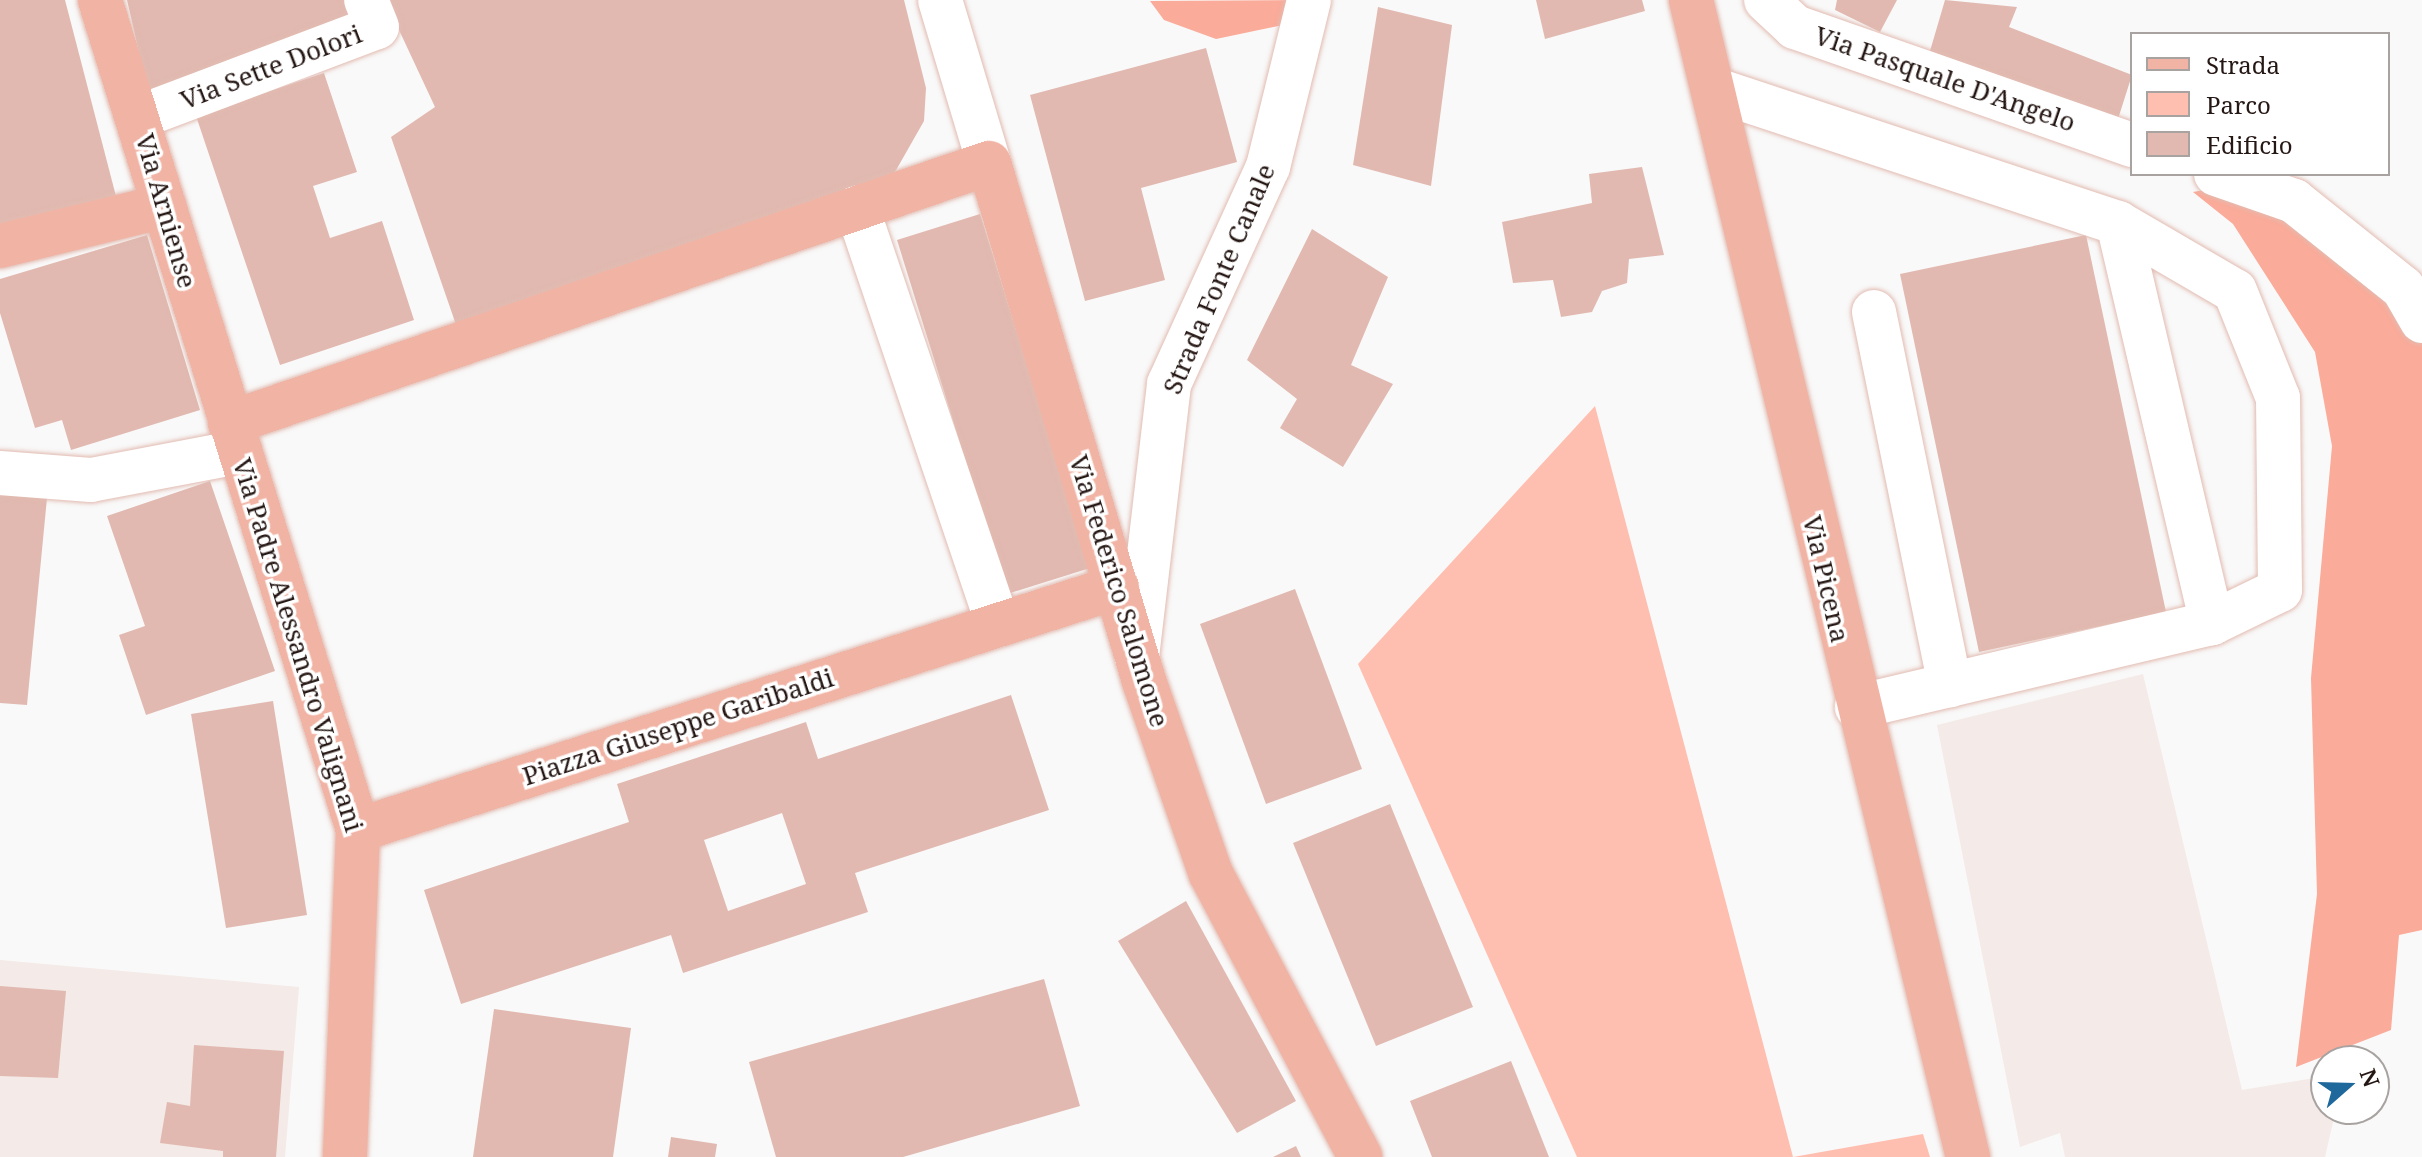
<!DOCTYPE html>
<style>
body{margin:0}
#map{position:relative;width:2422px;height:1157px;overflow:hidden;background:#f9f9f9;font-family:"Noto Serif",serif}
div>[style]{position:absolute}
.built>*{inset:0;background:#f4eae7}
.green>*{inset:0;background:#ffbfb0}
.forest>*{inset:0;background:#faab99}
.building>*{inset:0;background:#e1b9b0}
.roads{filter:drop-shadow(0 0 2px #e2bbb1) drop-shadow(0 0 2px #e2bbb1)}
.minor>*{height:44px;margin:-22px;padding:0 22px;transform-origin:22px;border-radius:22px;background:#fff}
.major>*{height:44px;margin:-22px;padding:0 22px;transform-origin:22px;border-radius:22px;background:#f1b3a4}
span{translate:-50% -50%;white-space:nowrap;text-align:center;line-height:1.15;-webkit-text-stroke:7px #fff;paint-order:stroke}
.street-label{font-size:26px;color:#251714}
.legend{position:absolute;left:2130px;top:32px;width:260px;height:144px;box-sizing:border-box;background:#fff;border:2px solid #a8a2a1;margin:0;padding:10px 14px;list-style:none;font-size:24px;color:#251714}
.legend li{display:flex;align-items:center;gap:16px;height:40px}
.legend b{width:40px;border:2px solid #a8a2a1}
.north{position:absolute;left:2310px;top:1045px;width:80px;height:80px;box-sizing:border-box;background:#fff;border:2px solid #a8a2a1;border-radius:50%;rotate:70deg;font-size:22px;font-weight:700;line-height:32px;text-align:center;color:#251714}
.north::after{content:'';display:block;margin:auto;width:28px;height:36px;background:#1e689b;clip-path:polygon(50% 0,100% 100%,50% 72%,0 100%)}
</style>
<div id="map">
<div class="built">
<div style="clip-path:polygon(2143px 674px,2242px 1090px,2326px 1076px,2326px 1109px,2336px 1109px,2325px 1157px,2065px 1157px,2060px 1133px,2020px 1147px,1937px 725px)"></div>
<div style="clip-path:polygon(0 960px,299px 987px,285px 1157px,0 1157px)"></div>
</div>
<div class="green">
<div style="clip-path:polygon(1595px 406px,1793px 1157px,1923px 1134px,1930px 1157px,1577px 1157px,1358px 664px)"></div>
</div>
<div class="forest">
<div style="clip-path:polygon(1305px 0,1292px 23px,1216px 39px,1164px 20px,1150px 1px)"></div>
<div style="clip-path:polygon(2226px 186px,2297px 209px,2422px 334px,2422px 930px,2399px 935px,2391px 1030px,2296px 1067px,2317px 894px,2311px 678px,2332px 446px,2315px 352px,2233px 224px,2193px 192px)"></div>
</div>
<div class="building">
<div style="clip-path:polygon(0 0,65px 0,118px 204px,0 235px)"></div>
<div style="clip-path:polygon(127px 0,349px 0,357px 20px,150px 100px)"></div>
<div style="clip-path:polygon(385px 0,904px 0,926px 88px,924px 121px,891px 179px,462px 342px,391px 137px,435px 107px)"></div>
<div style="clip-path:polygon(1536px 0,1642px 0,1645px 11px,1545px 39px)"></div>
<div style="clip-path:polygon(1837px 0,1897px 0,1880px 32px,1835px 10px)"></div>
<div style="clip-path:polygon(1945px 0,2017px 7px,2009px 27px,2132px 75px,2118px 119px,1930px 51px)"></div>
<div style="clip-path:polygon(1378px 7px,1452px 25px,1431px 186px,1353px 165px)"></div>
<div style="clip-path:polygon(1206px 48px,1237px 162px,1141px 188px,1165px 280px,1085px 301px,1030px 95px)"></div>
<div style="clip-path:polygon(324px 73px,357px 172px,313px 186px,330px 238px,382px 221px,414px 320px,280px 365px,196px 116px)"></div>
<div style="clip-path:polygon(1642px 167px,1664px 255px,1629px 259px,1627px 283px,1602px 291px,1592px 312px,1561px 317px,1553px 280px,1513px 283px,1502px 222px,1592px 203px,1589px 174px)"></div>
<div style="clip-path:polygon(980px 214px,1090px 568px,1007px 594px,897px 240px)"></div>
<div style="clip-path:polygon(1312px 229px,1388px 277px,1351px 365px,1393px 384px,1343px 467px,1280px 428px,1297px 399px,1247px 360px)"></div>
<div style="clip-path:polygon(147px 235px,200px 410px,71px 450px,62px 420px,35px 428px,0 313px,0 279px)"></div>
<div style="clip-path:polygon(2086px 235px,2166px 612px,1979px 652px,1900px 274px)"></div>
<div style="clip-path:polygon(210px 481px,275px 671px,146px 715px,119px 635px,145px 626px,107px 516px)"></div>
<div style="clip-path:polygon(0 493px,47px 498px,27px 705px,0 703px)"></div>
<div style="clip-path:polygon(1295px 589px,1362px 769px,1266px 804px,1200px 624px)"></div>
<div style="clip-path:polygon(evenodd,1011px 695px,1049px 810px,855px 873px,868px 912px,683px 973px,671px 935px,461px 1004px,424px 890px,629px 822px,617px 784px,806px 722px,818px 759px,1011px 695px,782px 813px,806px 884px,728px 911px,704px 840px,782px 813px)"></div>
<div style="clip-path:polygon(273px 701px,307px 915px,226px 928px,191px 714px)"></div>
<div style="clip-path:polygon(1390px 804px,1473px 1007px,1376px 1046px,1293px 843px)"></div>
<div style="clip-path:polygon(1186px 901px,1296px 1101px,1237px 1133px,1118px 941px)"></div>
<div style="clip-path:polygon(1044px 979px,1080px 1106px,903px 1157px,776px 1157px,749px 1062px)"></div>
<div style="clip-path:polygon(0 986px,66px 991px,58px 1078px,0 1076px)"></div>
<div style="clip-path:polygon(494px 1009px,631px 1028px,613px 1157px,473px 1157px)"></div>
<div style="clip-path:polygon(194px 1045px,284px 1051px,276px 1157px,223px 1157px,223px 1151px,160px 1143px,167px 1102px,190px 1106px)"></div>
<div style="clip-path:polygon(1511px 1061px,1549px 1157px,1432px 1157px,1410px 1101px)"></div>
<div style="clip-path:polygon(671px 1137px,717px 1144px,715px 1157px,668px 1157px)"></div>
<div style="clip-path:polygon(1296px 1146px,1301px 1157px,1273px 1157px)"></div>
</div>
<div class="roads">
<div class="minor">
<div style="left:940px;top:0;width:170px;rotate:73.3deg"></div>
<div style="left:1766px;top:0;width:40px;rotate:43deg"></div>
<div style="left:1795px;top:27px;width:357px;rotate:19.3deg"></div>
<div style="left:1713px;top:89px;width:427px;rotate:18.3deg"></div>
<div style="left:2118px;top:223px;width:135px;rotate:30.2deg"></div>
<div style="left:2235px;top:291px;width:115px;rotate:68.1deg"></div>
<div style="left:2278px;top:398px;width:192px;rotate:89.4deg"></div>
<div style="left:2280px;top:590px;width:76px;rotate:154.1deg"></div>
<div style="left:2212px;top:623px;width:365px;rotate:166.7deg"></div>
<div style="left:139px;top:117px;width:254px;rotate:-20.7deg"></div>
<div style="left:377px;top:27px;width:29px;rotate:-112deg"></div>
<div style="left:2216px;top:174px;width:83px;rotate:19.1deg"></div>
<div style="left:2294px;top:201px;width:139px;rotate:38.6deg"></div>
<div style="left:2403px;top:288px;width:38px;rotate:60deg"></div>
<div style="left:857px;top:208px;width:440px;rotate:71.3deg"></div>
<div style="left:2118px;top:223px;width:411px;rotate:76.8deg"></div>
<div style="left:1874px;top:312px;width:381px;rotate:78.5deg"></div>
<div style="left:0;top:473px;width:91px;rotate:4.4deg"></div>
<div style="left:91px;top:480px;width:151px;rotate:-10.7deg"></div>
<div style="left:1137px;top:657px;width:275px;rotate:-83.3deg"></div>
<div style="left:1169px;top:384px;width:239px;rotate:-65.5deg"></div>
<div style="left:1268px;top:167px;width:172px;rotate:-76.2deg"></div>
</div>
<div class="major">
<div style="left:100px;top:0;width:869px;rotate:72.73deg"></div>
<div style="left:358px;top:830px;width:327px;rotate:92.3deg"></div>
<div style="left:1691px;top:0;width:1190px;rotate:76.54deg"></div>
<div style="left:0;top:246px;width:169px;rotate:-13.7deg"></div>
<div style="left:230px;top:423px;width:802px;rotate:-18.91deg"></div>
<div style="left:989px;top:163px;width:541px;rotate:73.34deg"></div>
<div style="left:1144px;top:681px;width:204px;rotate:70.9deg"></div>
<div style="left:1211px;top:874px;width:320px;rotate:62.2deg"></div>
<div style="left:358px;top:830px;width:797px;rotate:-17.75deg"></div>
</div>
</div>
<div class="street-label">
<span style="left:271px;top:67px;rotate:-21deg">Via Sette Dolori</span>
<span style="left:1945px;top:79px;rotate:19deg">Via Pasquale D'Angelo</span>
<span style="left:166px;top:211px;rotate:74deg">Via Arniense</span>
<span style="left:1219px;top:279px;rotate:-67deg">Strada Fonte Canale</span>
<span style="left:1826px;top:579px;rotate:77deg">Via Picena</span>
<span style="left:1119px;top:591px;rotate:73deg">Via Federico Salomone</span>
<span style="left:298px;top:645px;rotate:73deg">Via Padre Alessandro Valignani</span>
<span style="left:678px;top:727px;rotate:-18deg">Piazza Giuseppe Garibaldi</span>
</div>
<ul class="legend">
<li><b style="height:10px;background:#f1b3a4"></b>Strada</li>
<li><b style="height:22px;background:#ffbfb0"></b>Parco</li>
<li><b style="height:22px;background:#e1b9b0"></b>Edificio</li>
</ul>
<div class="north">N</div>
</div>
